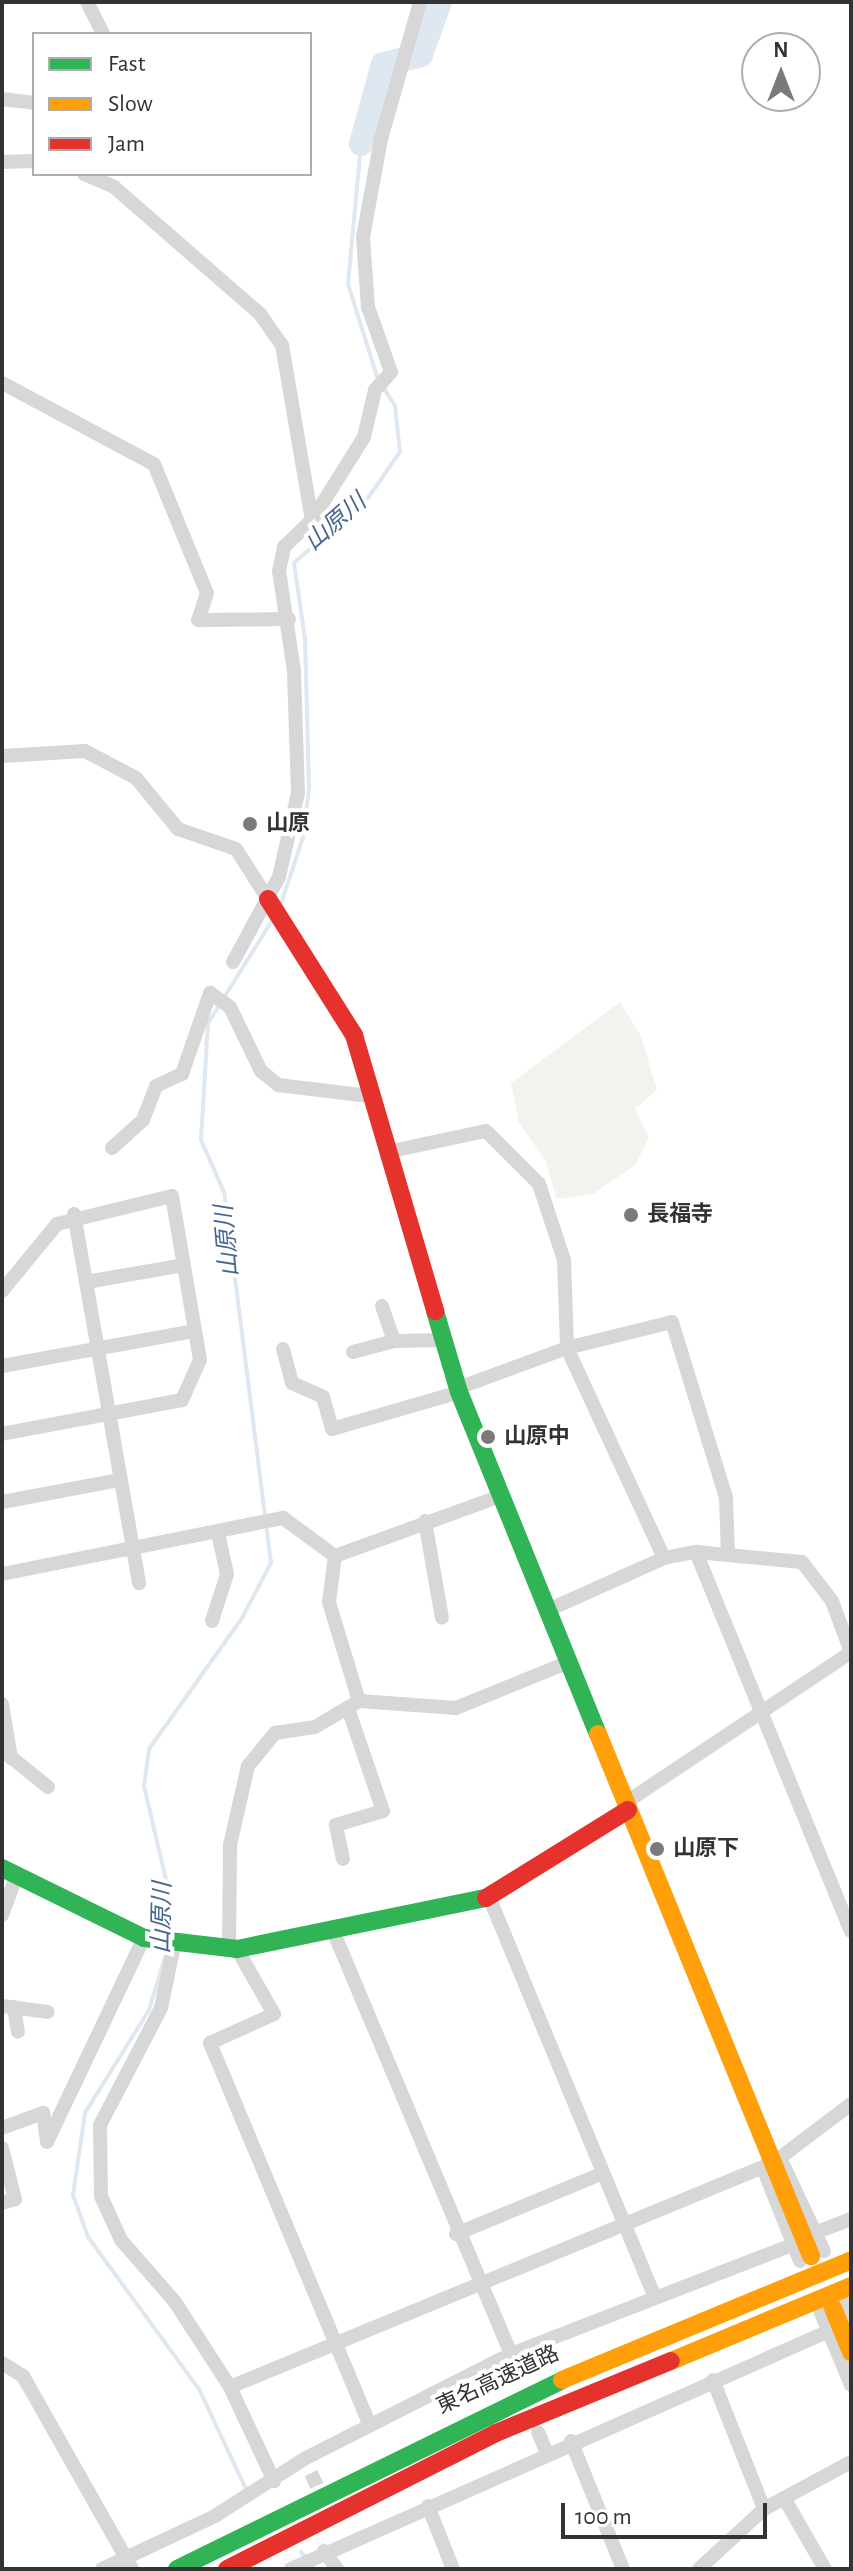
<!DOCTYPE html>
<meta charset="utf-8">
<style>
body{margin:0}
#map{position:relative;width:853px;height:2571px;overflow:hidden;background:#fff;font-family:"Alegreya Sans","Noto Sans JP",sans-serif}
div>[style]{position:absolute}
.green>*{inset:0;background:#f0f4ed}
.stream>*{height:4px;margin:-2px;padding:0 2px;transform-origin:2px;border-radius:2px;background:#dfe7f1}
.river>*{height:24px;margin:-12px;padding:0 12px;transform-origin:12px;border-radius:12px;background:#dfe7f1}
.street-tunnel>*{height:14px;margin-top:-7px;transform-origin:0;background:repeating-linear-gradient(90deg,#d6d6d6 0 14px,transparent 0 21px)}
.street>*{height:14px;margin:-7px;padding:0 7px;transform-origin:7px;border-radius:7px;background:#d7d7d7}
.fast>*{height:18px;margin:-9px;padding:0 9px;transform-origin:9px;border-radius:9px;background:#30b455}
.slow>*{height:18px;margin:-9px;padding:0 9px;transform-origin:9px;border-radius:9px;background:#ff9f0a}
.jam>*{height:18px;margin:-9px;padding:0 9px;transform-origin:9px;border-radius:9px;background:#e5322d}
.dots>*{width:22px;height:22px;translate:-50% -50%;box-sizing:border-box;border:4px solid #fff;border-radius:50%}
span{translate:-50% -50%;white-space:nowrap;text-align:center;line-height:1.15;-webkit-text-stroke:8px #fff;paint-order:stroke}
.poi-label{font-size:22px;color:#333;font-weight:700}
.left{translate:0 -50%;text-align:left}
.street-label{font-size:22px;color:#333}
.water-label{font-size:24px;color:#456790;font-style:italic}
.frame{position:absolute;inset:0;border:4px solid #333;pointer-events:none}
.legend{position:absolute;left:32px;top:32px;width:280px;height:144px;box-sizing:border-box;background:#fff;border:2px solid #adadad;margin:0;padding:10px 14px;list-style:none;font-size:24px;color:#333}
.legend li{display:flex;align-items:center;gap:16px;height:40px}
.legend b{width:40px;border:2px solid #adadad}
.north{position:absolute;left:741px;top:32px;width:80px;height:80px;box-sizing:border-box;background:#fff;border:2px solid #adadad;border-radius:50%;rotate:0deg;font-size:22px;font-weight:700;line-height:32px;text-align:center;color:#333}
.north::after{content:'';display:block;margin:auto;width:28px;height:36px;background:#7a7a7a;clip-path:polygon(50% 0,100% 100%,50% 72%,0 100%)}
.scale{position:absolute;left:561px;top:2503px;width:206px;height:36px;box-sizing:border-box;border:4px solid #333;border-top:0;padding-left:10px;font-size:24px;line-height:28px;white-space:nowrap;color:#333;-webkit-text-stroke:6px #fff;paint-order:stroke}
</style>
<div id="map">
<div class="green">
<div style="clip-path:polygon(620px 1002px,641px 1036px,657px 1090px,635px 1109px,649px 1138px,635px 1165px,593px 1194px,556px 1199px,546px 1161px,519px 1123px,511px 1083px)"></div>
</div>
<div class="stream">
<div style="left:361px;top:144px;width:141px;rotate:95.3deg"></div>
<div style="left:348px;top:284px;width:101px;rotate:72.6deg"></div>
<div style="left:281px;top:904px;width:71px;rotate:-71.8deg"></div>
<div style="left:303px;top:837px;width:48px;rotate:-82.9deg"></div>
<div style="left:309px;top:789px;width:150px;rotate:-91.5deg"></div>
<div style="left:305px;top:639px;width:77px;rotate:-98.2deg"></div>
<div style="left:294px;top:563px;width:98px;rotate:-41.3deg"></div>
<div style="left:368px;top:498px;width:56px;rotate:-55.2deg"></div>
<div style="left:400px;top:452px;width:46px;rotate:-96.2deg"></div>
<div style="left:395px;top:406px;width:22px;rotate:-122deg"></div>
<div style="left:167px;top:1933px;width:49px;rotate:-90deg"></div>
<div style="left:167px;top:1884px;width:101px;rotate:-103.2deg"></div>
<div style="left:144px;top:1786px;width:37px;rotate:-82deg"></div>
<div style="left:149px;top:1749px;width:161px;rotate:-54.6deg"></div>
<div style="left:242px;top:1618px;width:62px;rotate:-62.2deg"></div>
<div style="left:271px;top:1563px;width:374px;rotate:-97.2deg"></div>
<div style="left:224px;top:1192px;width:57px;rotate:-113.9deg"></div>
<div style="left:201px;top:1140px;width:117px;rotate:-86.6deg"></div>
<div style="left:208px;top:1023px;width:123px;rotate:-58deg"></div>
<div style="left:166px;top:1954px;width:59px;rotate:106.9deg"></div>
<div style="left:149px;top:2010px;width:121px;rotate:121.9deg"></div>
<div style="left:85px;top:2113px;width:83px;rotate:98.3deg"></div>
<div style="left:73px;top:2195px;width:45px;rotate:70.3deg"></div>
<div style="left:88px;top:2237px;width:188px;rotate:53.9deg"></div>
<div style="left:199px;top:2389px;width:110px;rotate:64.8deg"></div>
<div style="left:301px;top:2552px;width:22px;rotate:51deg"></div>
</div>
<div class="river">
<div style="left:361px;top:144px;width:83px;rotate:-74.6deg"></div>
<div style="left:383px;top:64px;width:39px;rotate:-13deg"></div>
<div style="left:421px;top:55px;width:56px;rotate:-70.3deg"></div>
</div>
<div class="street-tunnel">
<div style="left:311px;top:2473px;width:63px;rotate:65.5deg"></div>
</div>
<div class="street">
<div style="left:87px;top:2px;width:36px;rotate:63deg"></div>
<div style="left:2px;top:99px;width:32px;rotate:7deg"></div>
<div style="left:2px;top:162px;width:32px;rotate:-2deg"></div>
<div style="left:84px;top:174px;width:33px;rotate:23deg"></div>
<div style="left:114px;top:187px;width:194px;rotate:41deg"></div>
<div style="left:260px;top:314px;width:38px;rotate:55deg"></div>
<div style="left:282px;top:345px;width:178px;rotate:80.3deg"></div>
<div style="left:2px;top:383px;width:172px;rotate:28.1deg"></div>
<div style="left:154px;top:464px;width:139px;rotate:67.7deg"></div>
<div style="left:207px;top:593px;width:28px;rotate:108deg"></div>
<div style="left:198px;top:620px;width:91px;rotate:-0.6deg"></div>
<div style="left:2px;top:756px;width:83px;rotate:-3.4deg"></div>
<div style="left:85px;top:751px;width:58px;rotate:27.9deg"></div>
<div style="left:136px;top:778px;width:66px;rotate:50.5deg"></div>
<div style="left:178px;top:829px;width:61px;rotate:19deg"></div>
<div style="left:236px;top:849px;width:59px;rotate:57.4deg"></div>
<div style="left:233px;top:962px;width:97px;rotate:-61.6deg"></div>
<div style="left:279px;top:877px;width:86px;rotate:-77.3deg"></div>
<div style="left:298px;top:793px;width:122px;rotate:-91.9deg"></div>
<div style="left:294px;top:671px;width:101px;rotate:-98.5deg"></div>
<div style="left:279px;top:571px;width:25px;rotate:-78deg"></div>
<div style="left:284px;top:547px;width:39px;rotate:-44deg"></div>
<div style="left:312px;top:520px;width:98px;rotate:-57.9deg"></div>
<div style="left:364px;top:437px;width:48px;rotate:-76.8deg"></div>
<div style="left:375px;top:390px;width:24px;rotate:-48deg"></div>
<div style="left:391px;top:372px;width:69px;rotate:-109.5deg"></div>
<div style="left:368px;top:307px;width:70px;rotate:-94.1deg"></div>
<div style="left:363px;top:237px;width:100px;rotate:-79.6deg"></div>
<div style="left:381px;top:139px;width:142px;rotate:-74.1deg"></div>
<div style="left:112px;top:1148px;width:42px;rotate:-42.1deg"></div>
<div style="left:143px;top:1120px;width:36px;rotate:-69deg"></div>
<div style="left:156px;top:1086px;width:29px;rotate:-25deg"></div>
<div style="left:182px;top:1074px;width:86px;rotate:-70.9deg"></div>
<div style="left:210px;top:993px;width:24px;rotate:35deg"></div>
<div style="left:230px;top:1007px;width:71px;rotate:64.2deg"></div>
<div style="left:261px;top:1071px;width:22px;rotate:39deg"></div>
<div style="left:278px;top:1085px;width:92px;rotate:6.9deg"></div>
<div style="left:387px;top:1152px;width:101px;rotate:-12deg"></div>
<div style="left:486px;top:1131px;width:75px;rotate:45deg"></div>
<div style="left:539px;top:1184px;width:80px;rotate:71.8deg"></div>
<div style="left:564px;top:1260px;width:88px;rotate:88deg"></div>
<div style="left:567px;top:1348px;width:231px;rotate:65.2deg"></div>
<div style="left:74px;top:1214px;width:375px;rotate:80deg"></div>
<div style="left:86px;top:1282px;width:99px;rotate:-9.8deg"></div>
<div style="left:2px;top:1291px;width:87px;rotate:-50.6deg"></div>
<div style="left:57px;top:1224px;width:118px;rotate:-13.7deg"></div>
<div style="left:172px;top:1196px;width:166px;rotate:80.3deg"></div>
<div style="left:200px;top:1360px;width:44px;rotate:114.2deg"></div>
<div style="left:182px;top:1400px;width:183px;rotate:169.3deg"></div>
<div style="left:382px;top:1306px;width:37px;rotate:71deg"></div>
<div style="left:394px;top:1341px;width:49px;rotate:-1.2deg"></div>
<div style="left:283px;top:1349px;width:35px;rotate:75deg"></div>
<div style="left:292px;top:1383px;width:34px;rotate:24deg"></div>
<div style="left:323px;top:1397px;width:33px;rotate:74deg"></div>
<div style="left:332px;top:1429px;width:132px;rotate:-16.2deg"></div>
<div style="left:353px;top:1352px;width:42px;rotate:-15deg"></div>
<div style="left:2px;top:1366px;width:196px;rotate:-10.3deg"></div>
<div style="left:458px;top:1388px;width:116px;rotate:-20.2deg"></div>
<div style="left:567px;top:1348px;width:108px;rotate:-13.9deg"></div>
<div style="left:672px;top:1322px;width:184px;rotate:72.9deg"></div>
<div style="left:726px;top:1498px;width:57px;rotate:88deg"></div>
<div style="left:2px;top:1502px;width:120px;rotate:-10.6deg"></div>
<div style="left:425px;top:1521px;width:98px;rotate:80.1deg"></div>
<div style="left:696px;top:1552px;width:409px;rotate:67.8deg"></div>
<div style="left:2px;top:1574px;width:287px;rotate:-11.3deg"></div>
<div style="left:283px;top:1518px;width:64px;rotate:36.2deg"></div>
<div style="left:335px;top:1556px;width:177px;rotate:-19.9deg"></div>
<div style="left:548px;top:1610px;width:127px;rotate:-24.1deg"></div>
<div style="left:664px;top:1558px;width:33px;rotate:-11deg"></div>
<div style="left:696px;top:1552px;width:106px;rotate:5.4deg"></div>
<div style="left:802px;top:1562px;width:49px;rotate:52.4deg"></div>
<div style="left:832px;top:1601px;width:54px;rotate:69.6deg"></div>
<div style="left:212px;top:1621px;width:49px;rotate:-72.3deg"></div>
<div style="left:227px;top:1574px;width:42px;rotate:-102.4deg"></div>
<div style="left:359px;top:1701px;width:97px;rotate:4.1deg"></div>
<div style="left:456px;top:1708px;width:122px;rotate:-22.2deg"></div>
<div style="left:2px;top:1704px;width:55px;rotate:80.5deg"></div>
<div style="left:2px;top:1750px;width:59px;rotate:38.8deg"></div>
<div style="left:625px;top:1803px;width:272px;rotate:-33.7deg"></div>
<div style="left:343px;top:1859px;width:35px;rotate:-102deg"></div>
<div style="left:336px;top:1825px;width:49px;rotate:-16.6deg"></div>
<div style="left:383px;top:1811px;width:109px;rotate:-108.8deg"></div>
<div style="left:489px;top:1897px;width:433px;rotate:67.5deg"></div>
<div style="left:2px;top:1915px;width:40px;rotate:-69.8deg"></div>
<div style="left:334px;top:1933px;width:457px;rotate:67.2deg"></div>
<div style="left:175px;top:1941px;width:68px;rotate:101.8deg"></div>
<div style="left:161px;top:2008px;width:132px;rotate:117.5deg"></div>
<div style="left:100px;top:2125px;width:71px;rotate:89.2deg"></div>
<div style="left:101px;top:2196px;width:48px;rotate:65.6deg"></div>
<div style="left:121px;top:2240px;width:82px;rotate:48.9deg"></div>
<div style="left:175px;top:2302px;width:101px;rotate:57.1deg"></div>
<div style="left:230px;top:2387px;width:104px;rotate:64.9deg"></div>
<div style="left:229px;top:1948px;width:103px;rotate:-89.4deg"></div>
<div style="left:230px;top:1845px;width:81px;rotate:-77.2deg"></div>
<div style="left:248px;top:1766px;width:43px;rotate:-50.7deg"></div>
<div style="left:275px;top:1733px;width:40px;rotate:-8.5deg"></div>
<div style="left:315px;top:1727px;width:51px;rotate:-30.6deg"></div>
<div style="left:359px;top:1701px;width:103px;rotate:-106.9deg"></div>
<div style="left:329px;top:1602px;width:46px;rotate:-82.6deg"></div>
<div style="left:237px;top:1949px;width:75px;rotate:60.4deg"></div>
<div style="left:274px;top:2014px;width:70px;rotate:155.6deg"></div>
<div style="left:210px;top:2043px;width:414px;rotate:67.3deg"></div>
<div style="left:2px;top:2006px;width:46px;rotate:7.4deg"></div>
<div style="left:14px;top:2007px;width:25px;rotate:81deg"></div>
<div style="left:2px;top:2128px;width:44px;rotate:-20.1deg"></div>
<div style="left:43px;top:2113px;width:29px;rotate:82deg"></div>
<div style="left:47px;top:2142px;width:226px;rotate:-64.6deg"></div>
<div style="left:2px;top:2148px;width:53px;rotate:75.7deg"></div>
<div style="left:15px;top:2199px;width:14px;rotate:163deg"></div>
<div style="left:780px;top:2158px;width:103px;rotate:64.7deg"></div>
<div style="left:763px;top:2168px;width:100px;rotate:68.3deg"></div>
<div style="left:817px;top:2232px;width:36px;rotate:-21deg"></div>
<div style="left:456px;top:2234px;width:159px;rotate:-22.5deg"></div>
<div style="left:845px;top:2303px;width:16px;rotate:68deg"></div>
<div style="left:821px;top:2313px;width:78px;rotate:67.4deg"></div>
<div style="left:506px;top:2357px;width:22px;rotate:68deg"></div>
<div style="left:2px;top:2363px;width:25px;rotate:32deg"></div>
<div style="left:23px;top:2376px;width:222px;rotate:60.5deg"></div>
<div style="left:713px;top:2380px;width:139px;rotate:68.4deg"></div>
<div style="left:230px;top:2387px;width:587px;rotate:-22.42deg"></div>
<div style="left:773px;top:2163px;width:98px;rotate:-37.1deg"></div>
<div style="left:538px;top:2432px;width:21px;rotate:67deg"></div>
<div style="left:571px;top:2441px;width:138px;rotate:67.9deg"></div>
<div style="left:784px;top:2498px;width:82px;rotate:60deg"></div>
<div style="left:428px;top:2506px;width:68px;rotate:68.4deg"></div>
<div style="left:324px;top:2551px;width:22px;rotate:54deg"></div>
<div style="left:102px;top:2569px;width:125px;rotate:-25.1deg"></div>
<div style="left:215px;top:2516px;width:106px;rotate:-32.6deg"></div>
<div style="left:304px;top:2459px;width:232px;rotate:-26.9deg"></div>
<div style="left:511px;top:2354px;width:304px;rotate:-21.2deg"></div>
<div style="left:291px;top:2569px;width:588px;rotate:-23.86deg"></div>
<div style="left:699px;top:2569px;width:88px;rotate:-42.7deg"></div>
<div style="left:764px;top:2509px;width:99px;rotate:-28.4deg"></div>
</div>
<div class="fast">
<div style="left:435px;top:1311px;width:84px;rotate:73.5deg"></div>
<div style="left:459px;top:1392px;width:369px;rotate:67.9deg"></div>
<div style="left:2px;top:1868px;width:158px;rotate:26.2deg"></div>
<div style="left:144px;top:1938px;width:94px;rotate:6.7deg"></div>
<div style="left:237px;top:1949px;width:254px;rotate:-11.6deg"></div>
<div style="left:177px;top:2569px;width:429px;rotate:-26.1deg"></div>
</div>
<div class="slow">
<div style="left:598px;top:1734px;width:564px;rotate:67.8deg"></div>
<div style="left:833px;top:2308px;width:48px;rotate:67.8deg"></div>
<div style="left:671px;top:2361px;width:195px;rotate:-22.6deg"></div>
<div style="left:562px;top:2380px;width:313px;rotate:-22.5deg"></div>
</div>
<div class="jam">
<div style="left:268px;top:899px;width:161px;rotate:57.7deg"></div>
<div style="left:354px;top:1035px;width:288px;rotate:73.6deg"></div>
<div style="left:486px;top:1898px;width:167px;rotate:-31.8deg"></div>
<div style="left:227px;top:2569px;width:301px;rotate:-26.8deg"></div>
<div style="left:496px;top:2433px;width:189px;rotate:-22.4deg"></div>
</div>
<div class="dots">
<div style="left:250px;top:824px;background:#7a7a7a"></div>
<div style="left:631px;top:1215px;background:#7a7a7a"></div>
<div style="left:488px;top:1437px;background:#7a7a7a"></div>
<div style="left:657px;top:1849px;background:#7a7a7a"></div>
</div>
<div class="poi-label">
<span class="left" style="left:266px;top:824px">山原</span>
<span class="left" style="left:647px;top:1215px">長福寺</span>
<span class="left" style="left:504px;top:1437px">山原中</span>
<span class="left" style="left:673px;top:1849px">山原下</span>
</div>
<div class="street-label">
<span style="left:498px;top:2380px;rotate:-25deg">東名高速道路</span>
</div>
<div class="water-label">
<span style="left:336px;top:523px;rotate:-41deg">山原川</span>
<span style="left:228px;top:1241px;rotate:-95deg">山原川</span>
<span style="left:163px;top:1918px;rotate:-89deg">山原川</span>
</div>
<div class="frame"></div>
<ul class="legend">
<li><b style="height:10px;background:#30b455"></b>Fast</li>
<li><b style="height:10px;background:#ff9f0a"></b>Slow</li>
<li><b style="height:10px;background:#e5322d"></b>Jam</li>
</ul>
<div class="north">N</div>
<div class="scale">100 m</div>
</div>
